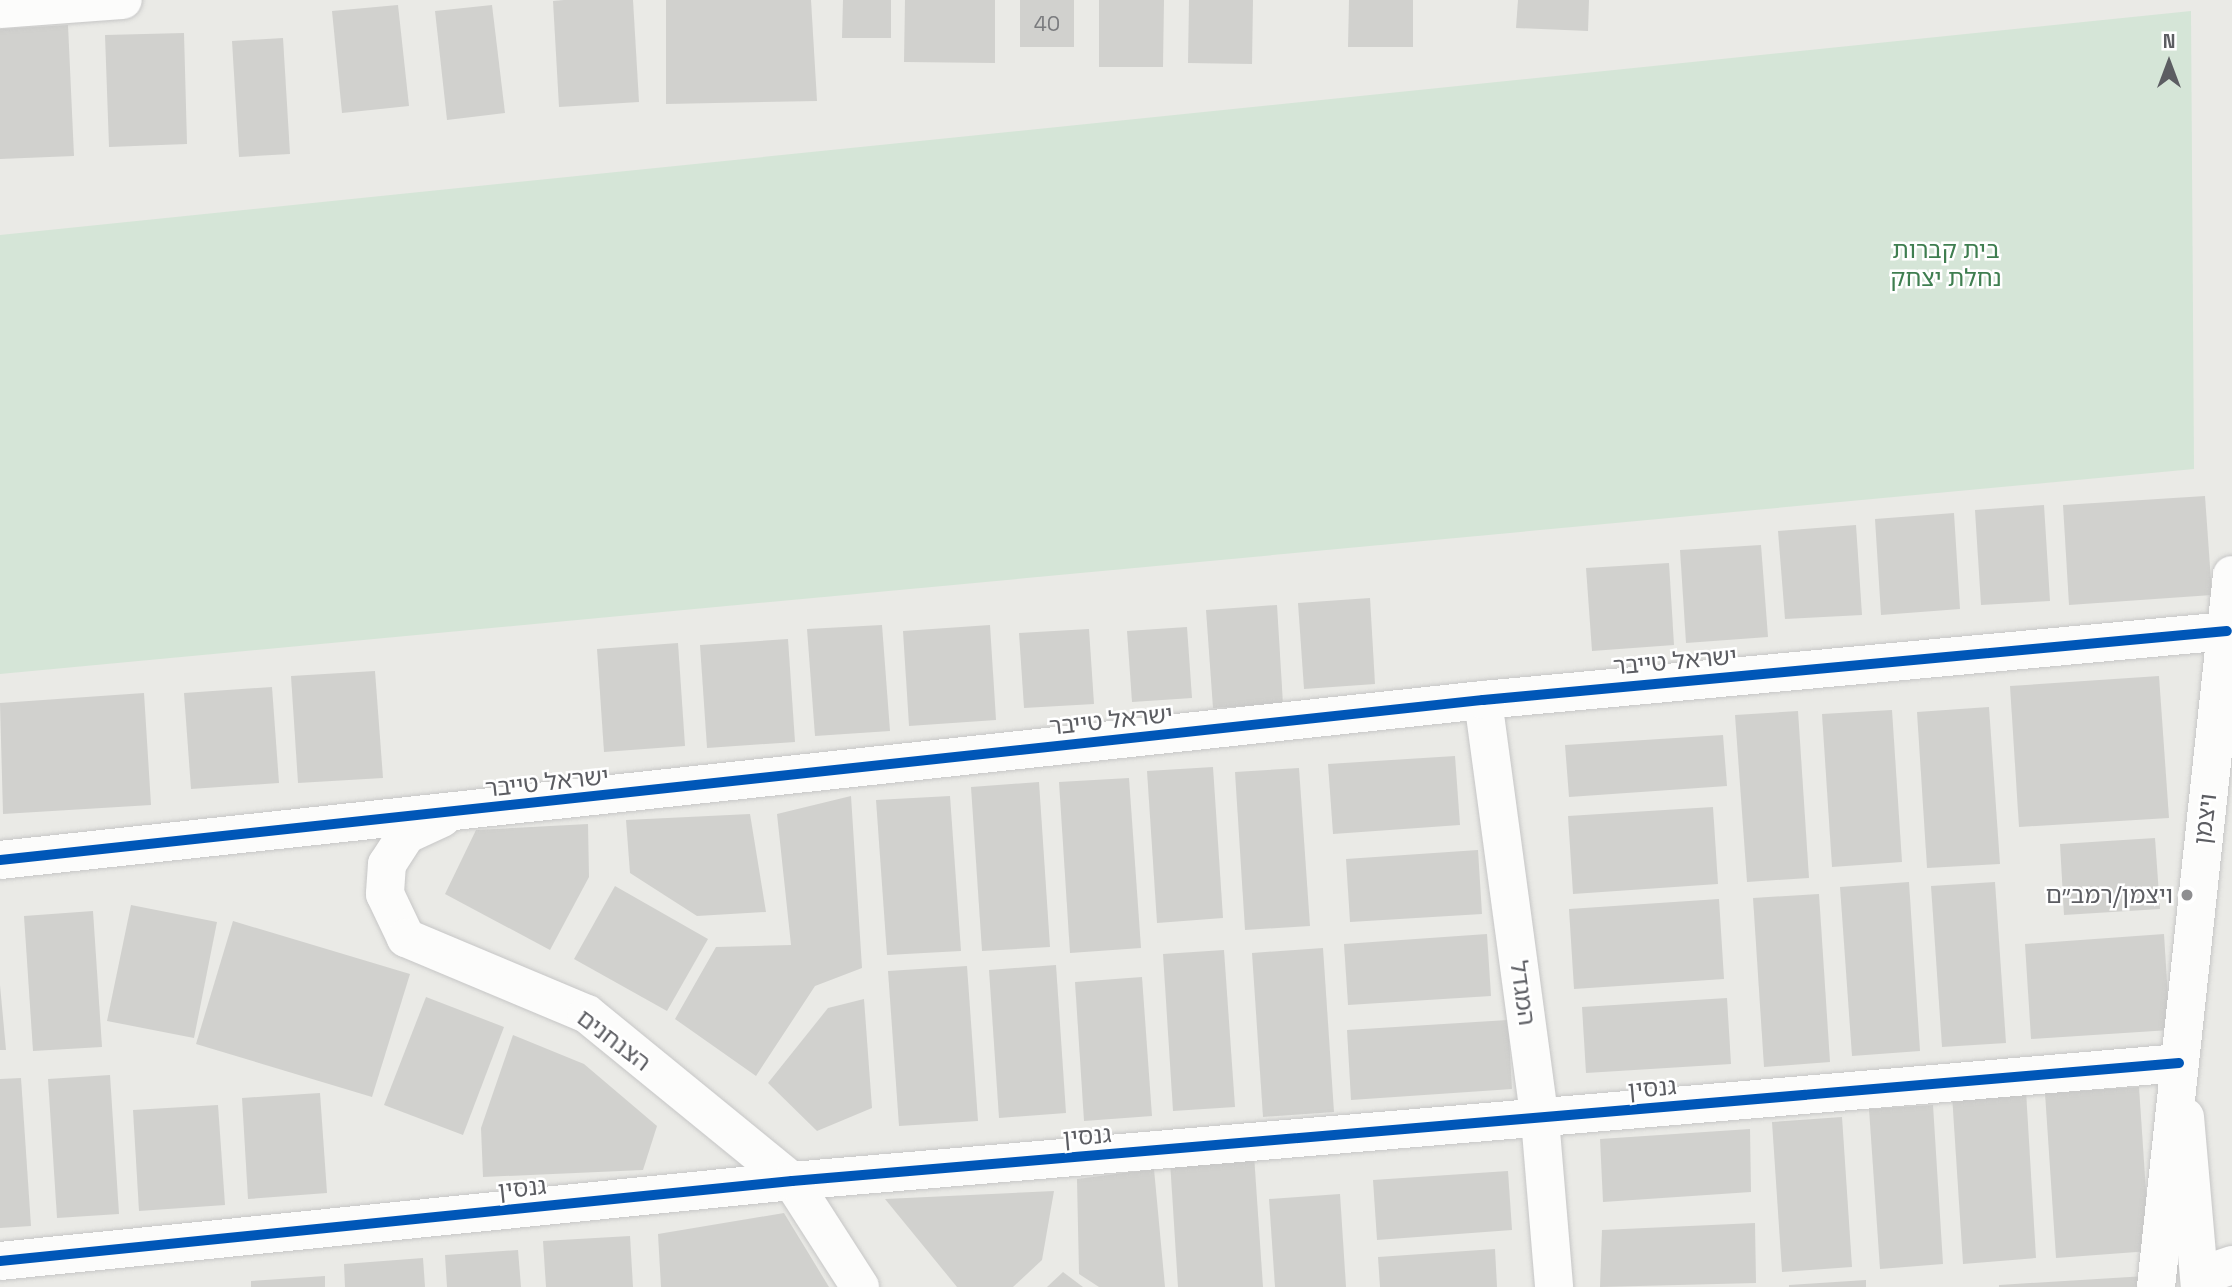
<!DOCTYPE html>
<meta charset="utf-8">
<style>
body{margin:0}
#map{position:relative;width:2232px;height:1287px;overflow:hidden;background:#eaeae6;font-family:"Space Grotesk","Noto Sans Hebrew",sans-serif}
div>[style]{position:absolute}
.green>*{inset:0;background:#d5e5d7}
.building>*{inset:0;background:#d1d1ce}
.roads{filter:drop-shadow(0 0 2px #c6c6c6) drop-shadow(0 0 2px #c6c6c6)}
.minor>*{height:38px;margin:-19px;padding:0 19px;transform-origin:19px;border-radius:19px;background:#fcfcfb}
.cycleway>*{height:10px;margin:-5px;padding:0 5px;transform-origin:5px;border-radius:5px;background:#0057b8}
.dots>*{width:19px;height:19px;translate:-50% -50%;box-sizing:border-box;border:4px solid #fff;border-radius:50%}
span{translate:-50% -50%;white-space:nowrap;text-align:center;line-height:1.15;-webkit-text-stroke:5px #fff;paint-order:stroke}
.number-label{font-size:21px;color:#7a7b7e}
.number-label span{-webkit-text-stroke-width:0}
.park-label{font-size:24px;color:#3f7e50}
.street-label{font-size:24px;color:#5c5d62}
.poi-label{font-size:24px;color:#5c5d62}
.right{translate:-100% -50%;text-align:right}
.north{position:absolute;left:2134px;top:28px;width:70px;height:70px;-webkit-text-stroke:5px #fff;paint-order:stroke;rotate:0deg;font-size:19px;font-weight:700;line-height:28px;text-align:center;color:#5c5d62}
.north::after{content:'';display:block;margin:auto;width:24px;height:32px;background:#5c5d62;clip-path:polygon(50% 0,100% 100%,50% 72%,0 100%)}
</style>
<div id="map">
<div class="green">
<div style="clip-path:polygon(2191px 11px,2194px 469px,0 674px,0 235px)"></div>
</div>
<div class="building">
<div style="clip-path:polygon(564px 0,633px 0,639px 102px,559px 107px,553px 1px)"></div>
<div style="clip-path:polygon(666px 0,811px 0,817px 101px,666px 104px)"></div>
<div style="clip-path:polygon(843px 0,891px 0,891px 38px,842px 38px)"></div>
<div style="clip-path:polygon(905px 0,995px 0,995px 63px,904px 62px)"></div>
<div style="clip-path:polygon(1020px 0,1074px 0,1074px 47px,1020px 47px)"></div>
<div style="clip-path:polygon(1099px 0,1164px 0,1163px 67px,1099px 67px)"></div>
<div style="clip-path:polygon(1189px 0,1253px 0,1252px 64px,1188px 63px)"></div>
<div style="clip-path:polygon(1349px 0,1413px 0,1413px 47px,1348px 47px)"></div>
<div style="clip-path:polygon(1518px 0,1589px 0,1588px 31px,1516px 28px)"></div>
<div style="clip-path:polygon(398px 5px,409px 106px,342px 113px,332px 11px)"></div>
<div style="clip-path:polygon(492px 5px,505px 113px,447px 120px,435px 11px)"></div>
<div style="clip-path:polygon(68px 25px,74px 156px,0 159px,0 29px)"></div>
<div style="clip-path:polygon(184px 33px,187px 144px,109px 147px,105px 35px)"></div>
<div style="clip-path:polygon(283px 38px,290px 154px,239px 157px,232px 41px)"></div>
<div style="clip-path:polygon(2205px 496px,2212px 595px,2069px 605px,2063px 505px)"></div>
<div style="clip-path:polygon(2044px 505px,2050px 601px,1981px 605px,1975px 510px)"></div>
<div style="clip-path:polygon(1954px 513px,1960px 609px,1881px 615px,1875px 519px)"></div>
<div style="clip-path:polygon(1856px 525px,1862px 615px,1785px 619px,1778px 531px)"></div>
<div style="clip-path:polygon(1761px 545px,1768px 637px,1686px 643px,1680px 550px)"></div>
<div style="clip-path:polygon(1669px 563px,1674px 645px,1592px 651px,1586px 568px)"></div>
<div style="clip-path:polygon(1370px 598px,1375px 684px,1304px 689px,1298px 603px)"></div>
<div style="clip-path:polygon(1277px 605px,1283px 704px,1213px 708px,1206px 610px)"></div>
<div style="clip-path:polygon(882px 625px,890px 731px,815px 736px,807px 629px)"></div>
<div style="clip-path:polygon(990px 625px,996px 720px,909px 726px,903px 631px)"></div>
<div style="clip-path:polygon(1187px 627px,1192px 698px,1132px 702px,1127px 631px)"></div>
<div style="clip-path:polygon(1089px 629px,1094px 704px,1024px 708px,1019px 633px)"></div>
<div style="clip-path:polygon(788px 639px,795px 742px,707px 748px,700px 645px)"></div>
<div style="clip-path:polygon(678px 643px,685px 746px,604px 752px,597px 649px)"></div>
<div style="clip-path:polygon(375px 671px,383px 778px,298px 783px,291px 676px)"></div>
<div style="clip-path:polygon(2159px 676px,2169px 818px,2019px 827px,2010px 686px)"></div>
<div style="clip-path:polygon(272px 687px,279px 783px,191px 789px,184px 693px)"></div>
<div style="clip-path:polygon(144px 693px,151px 805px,3px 814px,0 703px)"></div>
<div style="clip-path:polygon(1989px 707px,2000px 864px,1927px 868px,1917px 712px)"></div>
<div style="clip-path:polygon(1892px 710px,1902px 862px,1832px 867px,1822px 714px)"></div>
<div style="clip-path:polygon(1798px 711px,1809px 878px,1747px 882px,1735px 715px)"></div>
<div style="clip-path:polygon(1723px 735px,1727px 786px,1569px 797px,1565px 745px)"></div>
<div style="clip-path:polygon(1455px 756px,1460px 825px,1333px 834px,1328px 764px)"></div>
<div style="clip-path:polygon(1213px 767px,1223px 918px,1157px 923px,1147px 771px)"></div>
<div style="clip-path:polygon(1299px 768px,1310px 926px,1245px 930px,1235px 772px)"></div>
<div style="clip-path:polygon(1129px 778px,1141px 948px,1070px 953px,1059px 782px)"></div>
<div style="clip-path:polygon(1039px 782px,1050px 947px,982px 951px,971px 787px)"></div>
<div style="clip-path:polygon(851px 796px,862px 968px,815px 986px,756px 1076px,675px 1019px,716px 947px,791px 945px,777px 814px)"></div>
<div style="clip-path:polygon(950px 796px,961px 951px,887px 955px,876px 800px)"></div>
<div style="clip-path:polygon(1713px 807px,1718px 884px,1573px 894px,1568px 816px)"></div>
<div style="clip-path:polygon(750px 814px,766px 912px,697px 916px,630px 873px,626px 820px)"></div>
<div style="clip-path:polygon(588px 824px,589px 877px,550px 950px,445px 894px,476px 830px)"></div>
<div style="clip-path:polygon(2155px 838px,2160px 909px,2064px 915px,2060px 844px)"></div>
<div style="clip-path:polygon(1478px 850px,1482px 914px,1350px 922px,1346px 859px)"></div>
<div style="clip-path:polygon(1909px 882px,1920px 1051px,1852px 1056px,1840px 887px)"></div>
<div style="clip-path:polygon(1995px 882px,2006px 1043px,1942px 1047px,1931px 886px)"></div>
<div style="clip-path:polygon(615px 886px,708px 939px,667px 1011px,574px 959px)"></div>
<div style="clip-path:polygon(1819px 894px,1830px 1062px,1764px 1067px,1753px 898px)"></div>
<div style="clip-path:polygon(1719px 899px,1724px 979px,1574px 989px,1569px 909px)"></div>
<div style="clip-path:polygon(131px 905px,217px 922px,194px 1038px,107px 1021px)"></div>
<div style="clip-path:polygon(93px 911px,102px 1047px,33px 1051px,24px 916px)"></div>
<div style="clip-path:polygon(233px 921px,410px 974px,372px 1097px,196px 1044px)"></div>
<div style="clip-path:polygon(1487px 934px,1491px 996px,1348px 1005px,1344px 944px)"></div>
<div style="clip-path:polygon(2164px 934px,2170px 1030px,2031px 1039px,2025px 944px)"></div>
<div style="clip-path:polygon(1323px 948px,1334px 1112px,1263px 1117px,1252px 953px)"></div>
<div style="clip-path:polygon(1224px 950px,1235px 1107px,1173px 1111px,1163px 954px)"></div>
<div style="clip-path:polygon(1056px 965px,1066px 1113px,999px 1118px,989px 970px)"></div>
<div style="clip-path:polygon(967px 966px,978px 1121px,899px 1126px,888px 971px)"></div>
<div style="clip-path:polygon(1142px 977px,1152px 1116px,1084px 1121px,1075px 982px)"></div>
<div style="clip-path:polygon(0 985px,6px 1050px,0 1050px)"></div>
<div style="clip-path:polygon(426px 997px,504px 1027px,463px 1135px,384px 1105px)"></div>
<div style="clip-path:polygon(1727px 998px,1731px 1064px,1586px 1073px,1582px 1007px)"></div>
<div style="clip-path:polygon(864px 999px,872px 1108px,817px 1131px,768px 1083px,828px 1008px)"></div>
<div style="clip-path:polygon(1508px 1020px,1512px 1089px,1351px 1100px,1347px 1030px)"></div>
<div style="clip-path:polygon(513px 1035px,584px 1064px,657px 1126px,643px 1170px,483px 1177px,481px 1128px)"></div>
<div style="clip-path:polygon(110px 1075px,119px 1214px,57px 1218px,48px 1079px)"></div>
<div style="clip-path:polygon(21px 1078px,31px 1226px,0 1228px,0 1079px)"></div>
<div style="clip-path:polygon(2139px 1087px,2150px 1251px,2056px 1258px,2045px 1093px)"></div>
<div style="clip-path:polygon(2026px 1091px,2036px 1258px,1963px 1264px,1952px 1095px)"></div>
<div style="clip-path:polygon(320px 1093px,327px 1193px,248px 1199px,242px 1098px)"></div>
<div style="clip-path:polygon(218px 1105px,225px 1205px,139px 1211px,133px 1110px)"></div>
<div style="clip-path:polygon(1933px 1105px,1943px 1264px,1880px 1269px,1869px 1109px)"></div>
<div style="clip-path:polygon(1842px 1117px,1852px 1267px,1782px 1272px,1772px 1122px)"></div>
<div style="clip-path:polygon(1750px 1129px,1751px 1192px,1603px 1202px,1600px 1139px)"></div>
<div style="clip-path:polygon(1254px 1155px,1263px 1287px,1178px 1287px,1170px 1161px)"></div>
<div style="clip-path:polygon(1154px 1169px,1165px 1287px,1099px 1287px,1079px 1274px,1077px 1179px)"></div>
<div style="clip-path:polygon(1508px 1171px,1512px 1230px,1377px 1240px,1373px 1180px)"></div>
<div style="clip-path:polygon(1054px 1191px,1042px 1260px,1013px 1287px,957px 1287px,885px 1199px)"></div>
<div style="clip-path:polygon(1340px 1194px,1346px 1287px,1275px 1287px,1269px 1199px)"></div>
<div style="clip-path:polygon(784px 1213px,829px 1287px,661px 1287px,658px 1234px)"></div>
<div style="clip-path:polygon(1755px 1223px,1756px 1283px,1600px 1287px,1602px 1230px)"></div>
<div style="clip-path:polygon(630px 1236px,633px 1287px,546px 1287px,543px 1241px)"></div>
<div style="clip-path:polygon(1495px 1249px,1497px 1287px,1380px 1287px,1378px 1257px)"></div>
<div style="clip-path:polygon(518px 1250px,521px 1287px,447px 1287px,445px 1255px)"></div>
<div style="clip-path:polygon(423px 1258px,425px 1287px,345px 1287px,344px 1264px)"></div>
<div style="clip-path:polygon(1063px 1272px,1083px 1287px,1047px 1287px)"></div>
<div style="clip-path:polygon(325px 1276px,325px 1287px,251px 1287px,251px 1281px)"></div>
<div style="clip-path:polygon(2146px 1276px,2147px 1287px,1999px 1287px,1999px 1285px)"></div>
<div style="clip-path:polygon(1866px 1280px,1866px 1287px,1789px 1287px,1789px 1285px)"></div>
</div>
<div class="roads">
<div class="minor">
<div style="left:0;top:9px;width:123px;rotate:-4.2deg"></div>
<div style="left:1483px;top:700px;width:423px;rotate:82.3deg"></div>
<div style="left:1540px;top:1119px;width:169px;rotate:85.2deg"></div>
<div style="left:442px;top:818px;width:40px;rotate:155deg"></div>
<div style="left:406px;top:835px;width:35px;rotate:123deg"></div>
<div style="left:387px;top:864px;width:30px;rotate:94deg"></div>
<div style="left:385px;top:894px;width:49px;rotate:64.5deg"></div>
<div style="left:406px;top:938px;width:196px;rotate:22.8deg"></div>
<div style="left:587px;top:1014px;width:264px;rotate:39.2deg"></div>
<div style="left:792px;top:1181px;width:126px;rotate:57.3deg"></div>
<div style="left:0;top:860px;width:1492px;rotate:-6.16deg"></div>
<div style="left:1483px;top:700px;width:747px;rotate:-5.3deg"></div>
<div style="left:2185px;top:1117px;width:171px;rotate:85deg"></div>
<div style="left:0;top:1261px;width:796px;rotate:-5.77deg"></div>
<div style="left:792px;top:1181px;width:1392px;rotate:-4.86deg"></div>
<div style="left:2200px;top:1276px;width:34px;rotate:-19deg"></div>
<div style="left:2156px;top:1287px;width:716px;rotate:-83.91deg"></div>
</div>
</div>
<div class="cycleway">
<div style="left:0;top:860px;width:1492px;rotate:-6.16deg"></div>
<div style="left:1483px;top:700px;width:747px;rotate:-5.3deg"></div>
<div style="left:0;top:1261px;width:796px;rotate:-5.77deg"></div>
<div style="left:792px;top:1181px;width:1392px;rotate:-4.86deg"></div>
</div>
<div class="dots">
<div style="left:2187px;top:895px;background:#8e8e90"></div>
</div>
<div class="number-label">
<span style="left:1047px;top:24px">40</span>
</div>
<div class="park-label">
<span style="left:1946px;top:264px">בית קברות<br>נחלת יצחק</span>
</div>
<div class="street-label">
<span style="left:1675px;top:661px;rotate:-5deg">ישראל טייבר</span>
<span style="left:1111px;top:720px;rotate:-6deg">ישראל טייבר</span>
<span style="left:547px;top:782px;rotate:-6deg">ישראל טייבר</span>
<span style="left:2205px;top:819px;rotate:-83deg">ויצמן</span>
<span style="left:1523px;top:993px;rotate:82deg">המגדל</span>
<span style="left:614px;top:1040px;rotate:37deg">הצנחנים</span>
<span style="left:1652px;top:1088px;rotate:-5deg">גנסין</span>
<span style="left:1087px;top:1136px;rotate:-5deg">גנסין</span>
<span style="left:522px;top:1188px;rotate:-6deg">גנסין</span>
</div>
<div class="poi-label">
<span class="right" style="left:2173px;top:895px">ויצמן/רמב״ם</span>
</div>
<div class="north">N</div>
</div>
